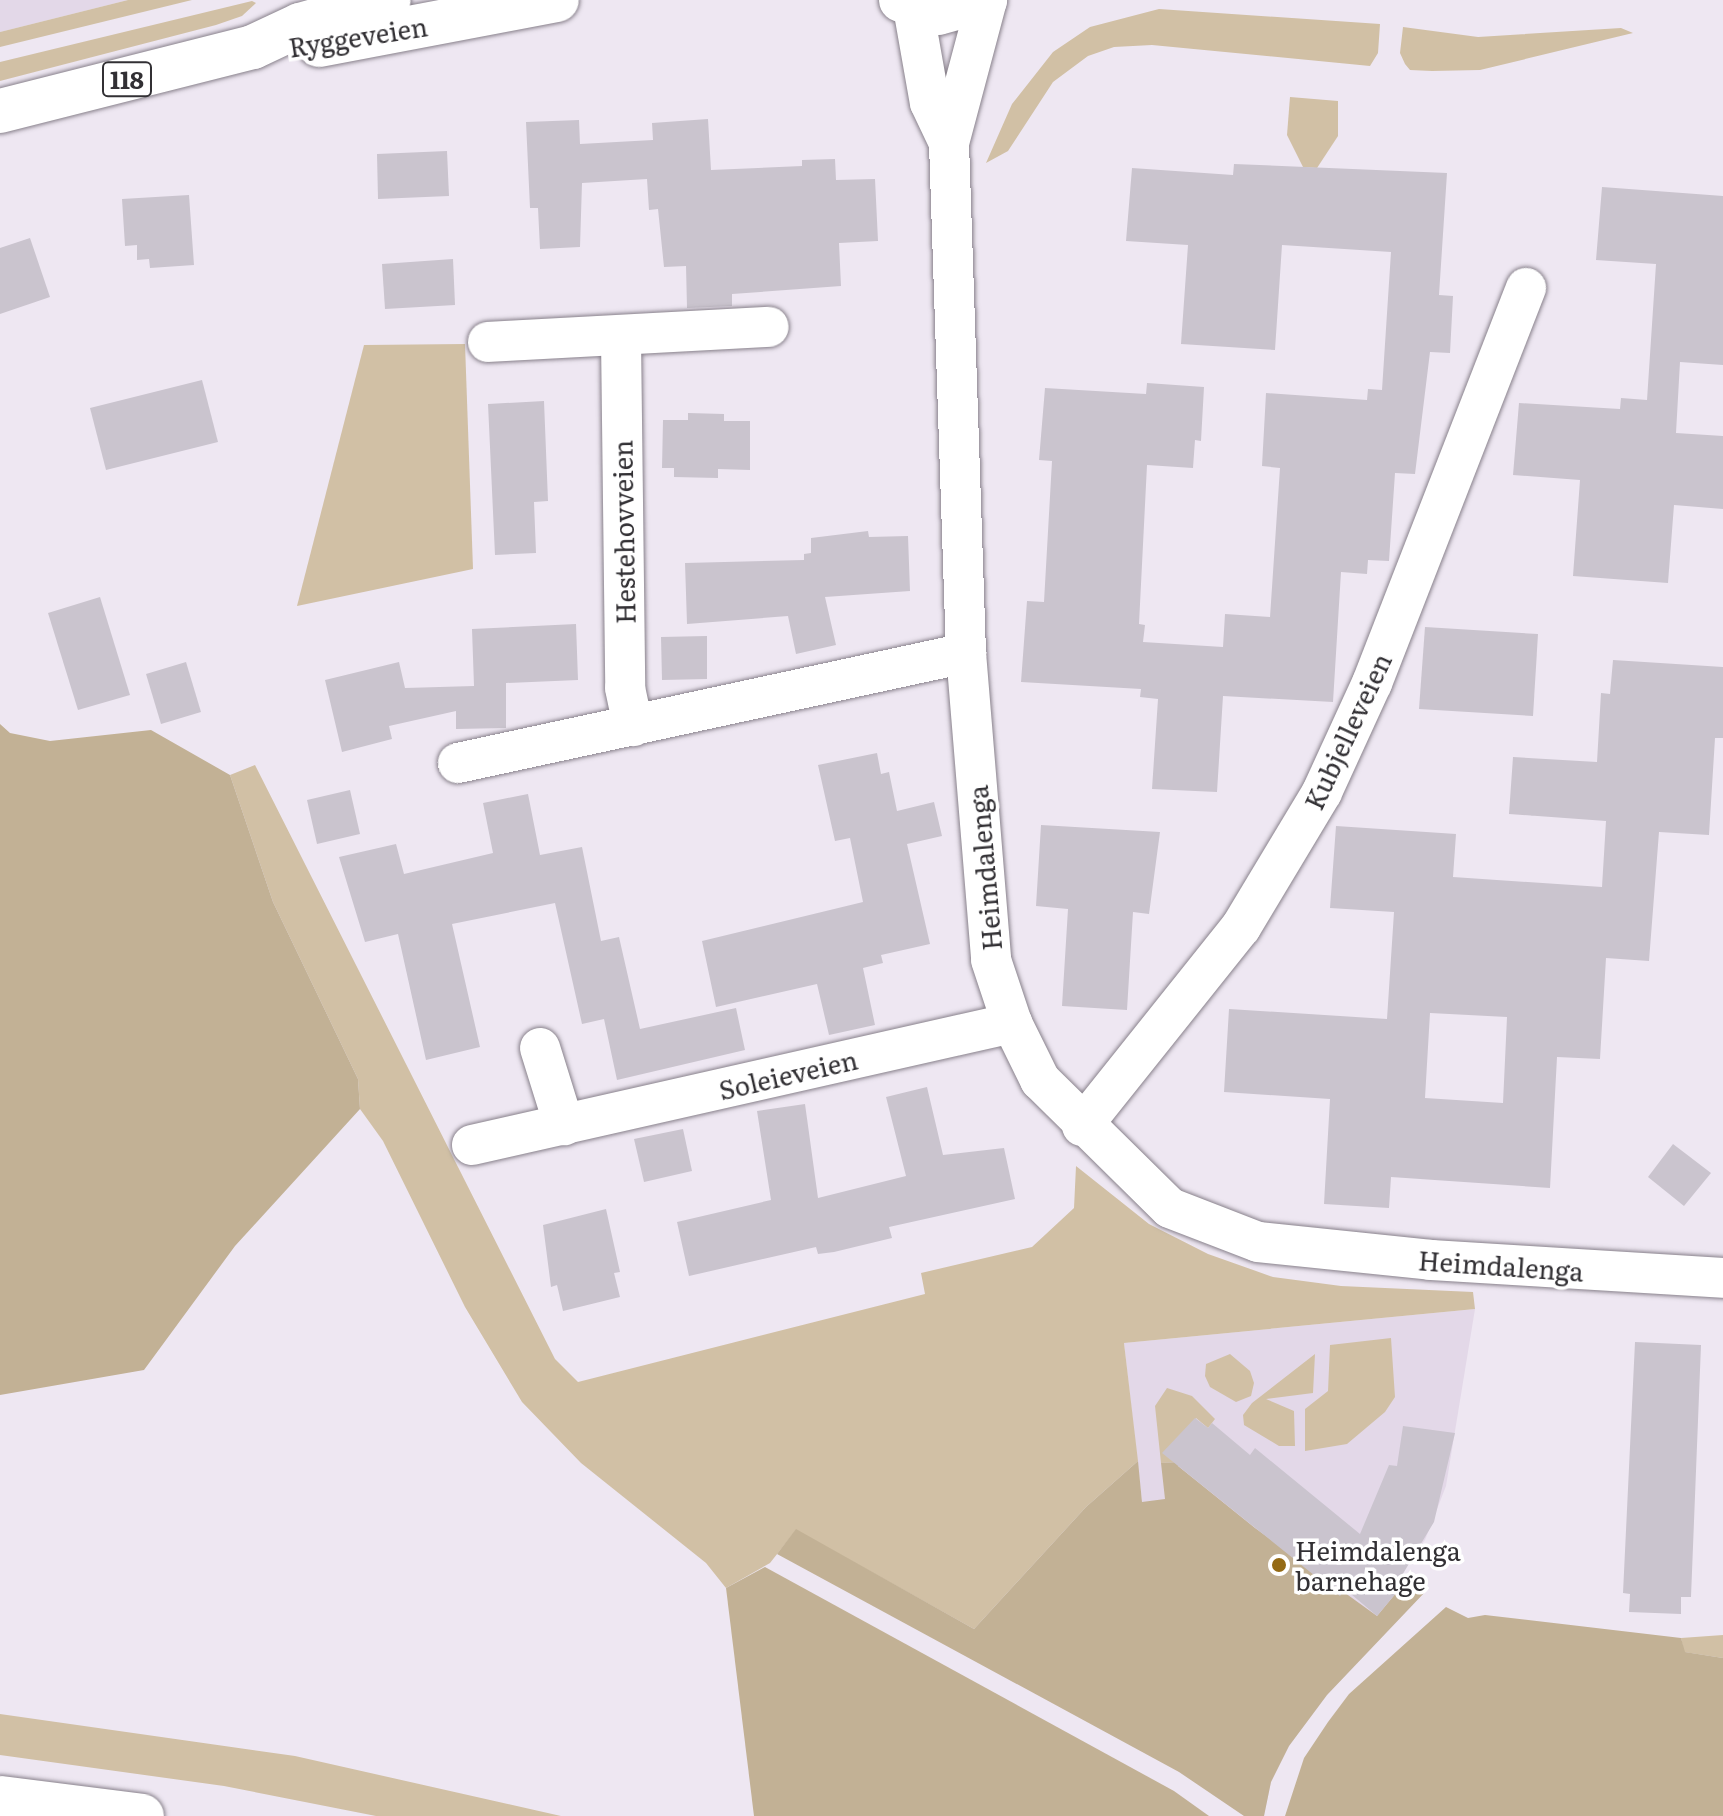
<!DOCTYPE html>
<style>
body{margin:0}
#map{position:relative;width:1723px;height:1816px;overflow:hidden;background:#eee7f2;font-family:Literata,serif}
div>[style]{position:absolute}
.built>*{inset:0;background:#e3d8e8}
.green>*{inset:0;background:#d1c0a5}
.forest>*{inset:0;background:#c2b195}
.building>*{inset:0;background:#cac4ce}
.roads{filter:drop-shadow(0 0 2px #88818b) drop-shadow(0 0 2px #88818b)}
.street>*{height:40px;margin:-20px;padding:0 20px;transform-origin:20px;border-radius:20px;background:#fff}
.primary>*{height:44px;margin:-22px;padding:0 22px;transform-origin:22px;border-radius:22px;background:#fff}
.highway>*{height:44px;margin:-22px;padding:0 22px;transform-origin:22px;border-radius:22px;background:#fff}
.dots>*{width:22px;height:22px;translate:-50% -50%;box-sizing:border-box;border:4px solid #fff;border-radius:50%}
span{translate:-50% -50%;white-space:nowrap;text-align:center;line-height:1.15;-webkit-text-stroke:7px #fff;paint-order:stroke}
.shield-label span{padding:2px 6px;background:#fff;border:2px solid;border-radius:6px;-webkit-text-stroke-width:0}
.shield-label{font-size:24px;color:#323034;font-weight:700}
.street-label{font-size:26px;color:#323034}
.poi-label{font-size:26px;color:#323034}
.left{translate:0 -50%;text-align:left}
</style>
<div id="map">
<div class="built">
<div style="clip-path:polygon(0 0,128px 0,0 32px)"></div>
<div style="clip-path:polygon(1475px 1309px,1446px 1486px,1425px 1540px,1399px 1575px,1425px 1592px,1327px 1695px,1289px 1746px,1271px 1782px,1264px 1816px,1244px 1816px,1142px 1502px,1124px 1343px)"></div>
</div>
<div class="green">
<div style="clip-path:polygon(128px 0,192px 0,0 47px,0 32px)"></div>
<div style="clip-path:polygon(252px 1px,256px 3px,242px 16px,216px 25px,0 81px,0 62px)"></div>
<div style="clip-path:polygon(1159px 9px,1380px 24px,1378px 53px,1370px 66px,1152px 45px,1114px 47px,1088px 56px,1053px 82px,1008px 151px,986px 163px,1012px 104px,1053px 52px,1090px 27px)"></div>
<div style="clip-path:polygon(1403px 27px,1478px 37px,1621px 28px,1633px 33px,1480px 70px,1432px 71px,1410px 70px,1405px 64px,1400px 53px)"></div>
<div style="clip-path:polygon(1290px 97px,1338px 101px,1338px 136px,1317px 168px,1303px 167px,1287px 135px)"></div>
<div style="clip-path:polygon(465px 344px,473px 569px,297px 606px,364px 345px)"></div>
<div style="clip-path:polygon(255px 765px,555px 1359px,578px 1382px,925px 1294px,921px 1273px,1032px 1247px,1074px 1208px,1076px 1166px,1149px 1224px,1208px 1254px,1273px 1277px,1341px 1286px,1473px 1292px,1475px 1309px,1124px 1343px,1138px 1461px,1086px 1507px,974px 1629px,796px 1530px,770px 1563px,726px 1588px,706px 1563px,581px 1463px,522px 1402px,465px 1307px,383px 1141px,360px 1109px,358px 1079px,273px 902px,230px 775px)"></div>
<div style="clip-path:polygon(1391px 1338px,1395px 1397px,1385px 1412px,1347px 1444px,1305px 1451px,1305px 1409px,1328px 1391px,1330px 1345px)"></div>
<div style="clip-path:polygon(1230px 1354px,1250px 1371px,1254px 1383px,1251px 1396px,1236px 1402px,1210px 1387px,1205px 1376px,1206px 1364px)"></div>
<div style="clip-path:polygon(1315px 1354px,1313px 1393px,1266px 1399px,1294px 1411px,1295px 1446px,1279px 1446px,1244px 1425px,1243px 1415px,1252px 1403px)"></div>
<div style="clip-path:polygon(1167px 1388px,1192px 1396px,1215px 1419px,1208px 1428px,1196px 1418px,1180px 1462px,1161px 1463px,1155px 1406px)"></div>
<div style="clip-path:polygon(1723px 1635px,1723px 1658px,1684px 1652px,1681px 1638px)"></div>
<div style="clip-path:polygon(0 1714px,295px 1756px,561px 1816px,376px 1816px,224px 1786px,0 1755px)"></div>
</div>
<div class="forest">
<div style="clip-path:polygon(0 724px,10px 733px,50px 741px,151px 730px,230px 775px,273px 902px,358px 1079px,360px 1109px,235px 1246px,144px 1370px,0 1395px)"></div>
<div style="clip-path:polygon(1138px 1461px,1142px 1502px,1165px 1499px,1161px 1463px,1180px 1462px,1178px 1466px,1255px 1528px,1377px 1616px,1406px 1581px,1425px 1592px,1327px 1695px,1289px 1746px,1271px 1782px,1264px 1816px,1244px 1816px,1179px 1772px,777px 1554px,796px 1529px,974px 1629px,1086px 1507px)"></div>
<div style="clip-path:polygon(765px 1567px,1174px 1791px,1209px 1816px,754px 1816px,726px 1588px)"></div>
<div style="clip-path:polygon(1446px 1607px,1468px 1618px,1485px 1615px,1681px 1638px,1685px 1652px,1723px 1658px,1723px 1816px,1285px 1816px,1304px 1758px,1328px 1722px,1349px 1694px)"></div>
</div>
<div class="building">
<div style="clip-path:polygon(708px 119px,711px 170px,802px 166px,802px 160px,835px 159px,836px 180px,875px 179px,878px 241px,839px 243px,841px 286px,732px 294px,732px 306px,687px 308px,686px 266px,664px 267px,658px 209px,649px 210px,647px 179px,582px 183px,580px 247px,540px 249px,538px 208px,530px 208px,526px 122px,579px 120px,580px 144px,653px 140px,652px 123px)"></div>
<div style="clip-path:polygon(447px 151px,449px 196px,378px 199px,377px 154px)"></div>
<div style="clip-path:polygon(1234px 164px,1447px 173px,1439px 295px,1453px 296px,1450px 353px,1430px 352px,1415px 474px,1395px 473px,1389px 561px,1368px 560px,1367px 574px,1341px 572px,1333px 702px,1223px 696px,1217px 792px,1152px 789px,1158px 699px,1140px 697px,1141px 689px,1021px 682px,1027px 601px,1044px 602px,1052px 461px,1039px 460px,1045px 388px,1146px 394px,1147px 383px,1204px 387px,1201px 441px,1195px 440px,1193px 468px,1147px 465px,1139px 624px,1145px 625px,1143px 642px,1223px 647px,1225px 614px,1270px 617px,1280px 468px,1262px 466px,1266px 393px,1367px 400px,1368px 389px,1382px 390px,1391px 252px,1282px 245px,1275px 350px,1181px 344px,1188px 245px,1126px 241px,1132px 168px,1233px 175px)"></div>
<div style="clip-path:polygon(1602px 187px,1723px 196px,1723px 365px,1680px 362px,1676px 433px,1723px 436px,1723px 509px,1674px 505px,1668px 583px,1573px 576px,1580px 480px,1513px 475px,1519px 403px,1620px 409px,1621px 398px,1647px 400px,1656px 264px,1596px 260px)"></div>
<div style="clip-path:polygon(189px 195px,194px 265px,150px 268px,149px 259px,137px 260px,137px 245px,125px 246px,122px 199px)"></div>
<div style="clip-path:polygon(30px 238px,50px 297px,0 314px,0 248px)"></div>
<div style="clip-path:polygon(453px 259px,455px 305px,385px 309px,382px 264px)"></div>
<div style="clip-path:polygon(202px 380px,218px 442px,106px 470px,90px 408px)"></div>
<div style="clip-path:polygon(544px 401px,548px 501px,534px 502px,536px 553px,495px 555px,488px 404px)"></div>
<div style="clip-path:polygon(688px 413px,724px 414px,724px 421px,750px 421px,750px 470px,718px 469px,718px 478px,674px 477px,674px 468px,662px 468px,663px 420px,688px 420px)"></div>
<div style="clip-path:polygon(868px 531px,869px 537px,908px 536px,910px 591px,825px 597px,836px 645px,796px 654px,788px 616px,687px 624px,685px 563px,804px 560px,804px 554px,811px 553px,811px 538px)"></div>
<div style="clip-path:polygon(100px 597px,130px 695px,78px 710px,48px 613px)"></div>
<div style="clip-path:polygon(576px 624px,578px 680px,506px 683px,506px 728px,456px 729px,456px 711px,389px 726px,392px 739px,342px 752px,325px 680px,399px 662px,405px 688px,474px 686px,472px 629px)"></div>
<div style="clip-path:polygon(1425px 627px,1538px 634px,1533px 716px,1419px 709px)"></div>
<div style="clip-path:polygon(707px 636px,707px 679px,662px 680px,661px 637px)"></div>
<div style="clip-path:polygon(evenodd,1613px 660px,1723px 667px,1723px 738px,1715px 738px,1709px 835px,1659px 832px,1649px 961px,1606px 958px,1600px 1059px,1557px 1057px,1550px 1188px,1391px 1177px,1389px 1208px,1324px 1204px,1330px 1099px,1224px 1092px,1229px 1009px,1387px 1019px,1394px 912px,1330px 908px,1336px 826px,1456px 834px,1453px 877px,1602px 887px,1606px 821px,1509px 814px,1513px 757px,1597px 762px,1601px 693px,1610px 694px,1613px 660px,1430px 1013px,1507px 1017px,1503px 1103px,1425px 1098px,1430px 1013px)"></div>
<div style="clip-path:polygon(186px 662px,201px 712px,161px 724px,146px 674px)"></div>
<div style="clip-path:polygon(877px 753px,881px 774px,889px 772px,897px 811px,934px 802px,942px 836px,907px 844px,930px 944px,881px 955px,883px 963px,863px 968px,875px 1025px,829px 1035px,817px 984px,716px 1007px,702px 941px,863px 902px,850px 838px,835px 841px,818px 765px)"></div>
<div style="clip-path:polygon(350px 790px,360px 834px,317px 844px,307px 800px)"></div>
<div style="clip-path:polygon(528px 794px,540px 855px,582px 847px,601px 941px,619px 937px,640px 1029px,736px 1008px,745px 1050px,617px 1080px,604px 1019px,582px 1024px,555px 903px,452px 924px,480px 1047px,426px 1060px,398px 934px,365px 942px,339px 857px,396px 844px,404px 874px,493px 853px,483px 803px)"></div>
<div style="clip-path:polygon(1041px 825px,1160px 832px,1149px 914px,1133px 912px,1127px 1010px,1062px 1006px,1068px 909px,1036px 906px)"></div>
<div style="clip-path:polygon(927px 1087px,943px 1155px,1004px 1148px,1015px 1199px,889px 1227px,892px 1238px,834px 1252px,818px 1254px,816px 1247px,689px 1276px,677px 1222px,771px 1200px,757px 1111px,805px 1104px,818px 1198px,906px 1176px,886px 1097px)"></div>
<div style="clip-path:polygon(683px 1129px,692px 1171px,644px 1182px,634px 1139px)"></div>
<div style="clip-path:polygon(1673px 1144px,1711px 1173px,1684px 1206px,1648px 1177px)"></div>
<div style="clip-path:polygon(606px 1209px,620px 1272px,614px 1273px,620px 1297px,563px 1311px,557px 1285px,551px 1287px,543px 1225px)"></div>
<div style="clip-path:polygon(1635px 1342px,1701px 1345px,1691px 1597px,1681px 1597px,1681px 1614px,1629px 1612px,1630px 1594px,1623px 1593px)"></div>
<div style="clip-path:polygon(1195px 1418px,1208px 1428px,1212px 1423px,1250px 1455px,1255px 1448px,1360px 1534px,1389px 1465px,1397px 1466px,1403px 1426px,1455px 1433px,1434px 1522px,1401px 1577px,1406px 1581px,1377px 1616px,1345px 1589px,1340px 1596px,1162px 1453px)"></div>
</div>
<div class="roads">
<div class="street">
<div style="left:913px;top:7px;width:97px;rotate:80deg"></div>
<div style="left:930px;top:103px;width:44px;rotate:64.6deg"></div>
<div style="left:949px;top:143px;width:510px;rotate:88.09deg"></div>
<div style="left:966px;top:653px;width:308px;rotate:85.3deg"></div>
<div style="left:991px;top:960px;width:66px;rotate:71.6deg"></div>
<div style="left:1012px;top:1023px;width:64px;rotate:63.8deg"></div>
<div style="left:1040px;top:1080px;width:182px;rotate:44.6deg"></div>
<div style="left:1170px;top:1208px;width:94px;rotate:21.1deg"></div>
<div style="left:1258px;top:1242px;width:174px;rotate:5.9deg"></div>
<div style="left:1431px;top:1260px;width:293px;rotate:3.5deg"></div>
<div style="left:949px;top:143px;width:148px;rotate:-75.1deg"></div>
<div style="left:621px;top:338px;width:350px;rotate:89.3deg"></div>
<div style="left:625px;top:688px;width:39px;rotate:78deg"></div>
<div style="left:488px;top:342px;width:281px;rotate:-3.1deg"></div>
<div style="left:458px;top:763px;width:520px;rotate:-12.22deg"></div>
<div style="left:540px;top:1048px;width:81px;rotate:72.7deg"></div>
<div style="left:1082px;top:1126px;width:255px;rotate:-51.4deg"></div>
<div style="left:1241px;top:927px;width:157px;rotate:-59deg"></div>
<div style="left:1322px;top:792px;width:120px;rotate:-65.4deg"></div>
<div style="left:1372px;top:683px;width:424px;rotate:-68.7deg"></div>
<div style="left:472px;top:1145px;width:554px;rotate:-12.73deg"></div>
</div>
<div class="primary">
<div style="left:901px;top:0;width:39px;rotate:19deg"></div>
<div style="left:938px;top:13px;width:49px;rotate:-15.5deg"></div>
<div style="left:319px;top:45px;width:242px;rotate:-10.7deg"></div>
<div style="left:0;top:111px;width:261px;rotate:-14.2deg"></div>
<div style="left:253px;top:47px;width:52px;rotate:-25.1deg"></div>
<div style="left:300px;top:25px;width:92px;rotate:-15.7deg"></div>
</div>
<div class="highway">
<div style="left:0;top:1798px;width:143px;rotate:7.2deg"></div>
</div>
</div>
<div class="dots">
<div style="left:1279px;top:1565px;background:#946a14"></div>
</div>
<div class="shield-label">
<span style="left:127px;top:79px">118</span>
</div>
<div class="street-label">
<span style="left:358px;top:36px;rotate:-9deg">Ryggeveien</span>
<span style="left:623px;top:532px;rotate:-91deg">Hestehovveien</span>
<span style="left:1347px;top:731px;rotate:-65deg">Kubjelleveien</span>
<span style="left:984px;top:868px;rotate:-95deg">Heimdalenga</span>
<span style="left:788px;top:1074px;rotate:-13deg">Soleieveien</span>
<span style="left:1501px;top:1265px;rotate:4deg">Heimdalenga</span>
</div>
<div class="poi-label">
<span class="left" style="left:1295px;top:1565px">Heimdalenga<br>barnehage</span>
</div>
</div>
